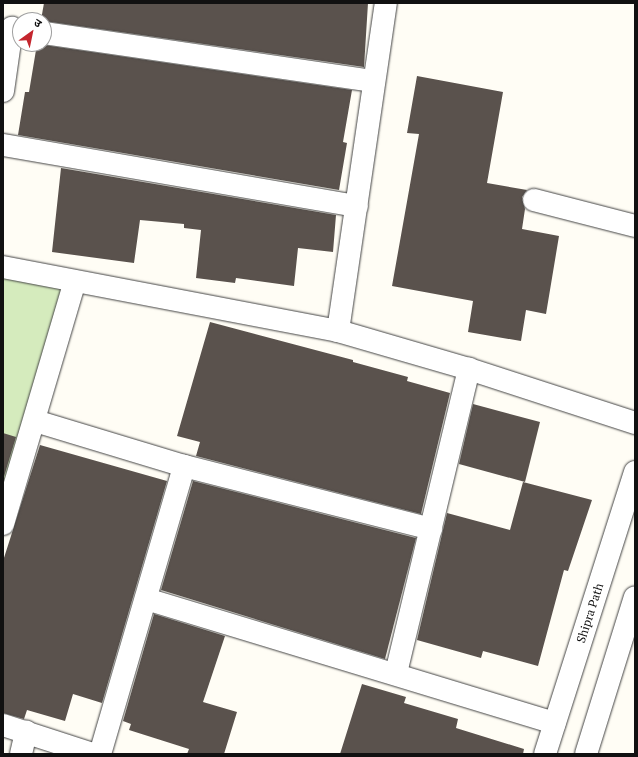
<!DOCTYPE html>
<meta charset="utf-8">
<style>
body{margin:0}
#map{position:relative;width:638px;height:757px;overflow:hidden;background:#fffdf5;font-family:"PT Serif","Noto Sans Devanagari",serif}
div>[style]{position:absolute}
.green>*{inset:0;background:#d5ebbd}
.building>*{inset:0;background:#5a524d}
.roads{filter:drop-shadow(0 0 1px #444) drop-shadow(0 0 1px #444)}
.minor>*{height:22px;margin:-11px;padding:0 11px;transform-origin:11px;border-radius:11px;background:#fff}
span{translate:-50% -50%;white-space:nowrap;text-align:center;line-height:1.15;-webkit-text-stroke:4px #fff;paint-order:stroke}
.street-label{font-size:12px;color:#111}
.frame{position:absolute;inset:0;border:4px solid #111;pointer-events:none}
.north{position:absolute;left:12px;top:12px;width:40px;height:40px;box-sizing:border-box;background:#fff;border:1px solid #a0a0a0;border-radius:50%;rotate:33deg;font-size:11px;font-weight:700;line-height:16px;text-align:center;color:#111}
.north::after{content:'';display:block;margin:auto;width:14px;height:18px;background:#c4262e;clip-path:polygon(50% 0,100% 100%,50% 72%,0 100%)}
</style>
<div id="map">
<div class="green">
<div style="clip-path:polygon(3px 268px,65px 279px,3px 512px)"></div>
</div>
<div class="building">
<div style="clip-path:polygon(44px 3px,368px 3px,364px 67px,44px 21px,41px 20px)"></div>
<div style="clip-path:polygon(37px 44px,352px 90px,343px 142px,347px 143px,339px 190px,18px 135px,25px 92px,29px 92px)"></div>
<div style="clip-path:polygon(417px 76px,503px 92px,487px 183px,527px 190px,522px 197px,525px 209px,522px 229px,559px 236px,546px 314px,526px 310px,521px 341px,468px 332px,473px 301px,392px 286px,419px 134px,407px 133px)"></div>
<div style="clip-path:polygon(61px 168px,336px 215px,333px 252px,298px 248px,294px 286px,236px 278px,235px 283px,196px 278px,201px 230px,184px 228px,184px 224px,140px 220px,134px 263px,52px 252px)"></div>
<div style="clip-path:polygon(210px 322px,353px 360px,353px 362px,408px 377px,407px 381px,450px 393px,421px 514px,196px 456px,200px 442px,177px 436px)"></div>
<div style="clip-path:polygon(473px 404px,540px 422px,525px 482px,459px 464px)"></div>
<div style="clip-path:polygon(3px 433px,16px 437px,3px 480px)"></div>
<div style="clip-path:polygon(40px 445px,167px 481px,102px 703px,73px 694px,65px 721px,27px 710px,24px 719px,3px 713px,3px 561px)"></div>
<div style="clip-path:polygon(193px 481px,416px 538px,385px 659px,161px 590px)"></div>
<div style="clip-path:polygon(523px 482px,592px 500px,568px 571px,564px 570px,538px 666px,483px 651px,481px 658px,417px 640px,447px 513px,510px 530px)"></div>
<div style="clip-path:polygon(154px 614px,225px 636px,203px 702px,237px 712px,224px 754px,187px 754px,189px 749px,129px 730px,131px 724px,123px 721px)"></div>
<div style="clip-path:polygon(362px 684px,406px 697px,404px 703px,458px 719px,456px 728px,524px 749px,523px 754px,340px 754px)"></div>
</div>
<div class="roads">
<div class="minor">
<div style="left:44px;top:33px;width:333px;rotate:8.3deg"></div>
<div style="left:3px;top:91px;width:64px;rotate:-81.9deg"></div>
<div style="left:3px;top:145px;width:359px;rotate:9.8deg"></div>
<div style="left:534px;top:200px;width:104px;rotate:14.4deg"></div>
<div style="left:3px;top:267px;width:341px;rotate:10.8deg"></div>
<div style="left:338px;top:331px;width:136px;rotate:16.2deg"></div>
<div style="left:469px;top:369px;width:175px;rotate:18deg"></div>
<div style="left:338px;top:331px;width:331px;rotate:-81.7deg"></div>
<div style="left:35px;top:421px;width:156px;rotate:16.8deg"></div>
<div style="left:3px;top:524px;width:253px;rotate:-73.5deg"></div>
<div style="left:146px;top:599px;width:427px;rotate:16.9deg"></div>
<div style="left:396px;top:673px;width:313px;rotate:-76.5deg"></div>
<div style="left:3px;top:725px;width:94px;rotate:18deg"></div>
<div style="left:21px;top:754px;width:23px;rotate:-77deg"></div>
<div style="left:100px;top:754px;width:300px;rotate:-73.7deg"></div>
<div style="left:184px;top:466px;width:255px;rotate:14.3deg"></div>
<div style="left:545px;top:754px;width:296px;rotate:-72.3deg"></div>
<div style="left:586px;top:754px;width:164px;rotate:-72.7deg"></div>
</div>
</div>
<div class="street-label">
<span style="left:590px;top:613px;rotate:-72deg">Shipra Path</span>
</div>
<div class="frame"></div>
<div class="north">उ</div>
</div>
